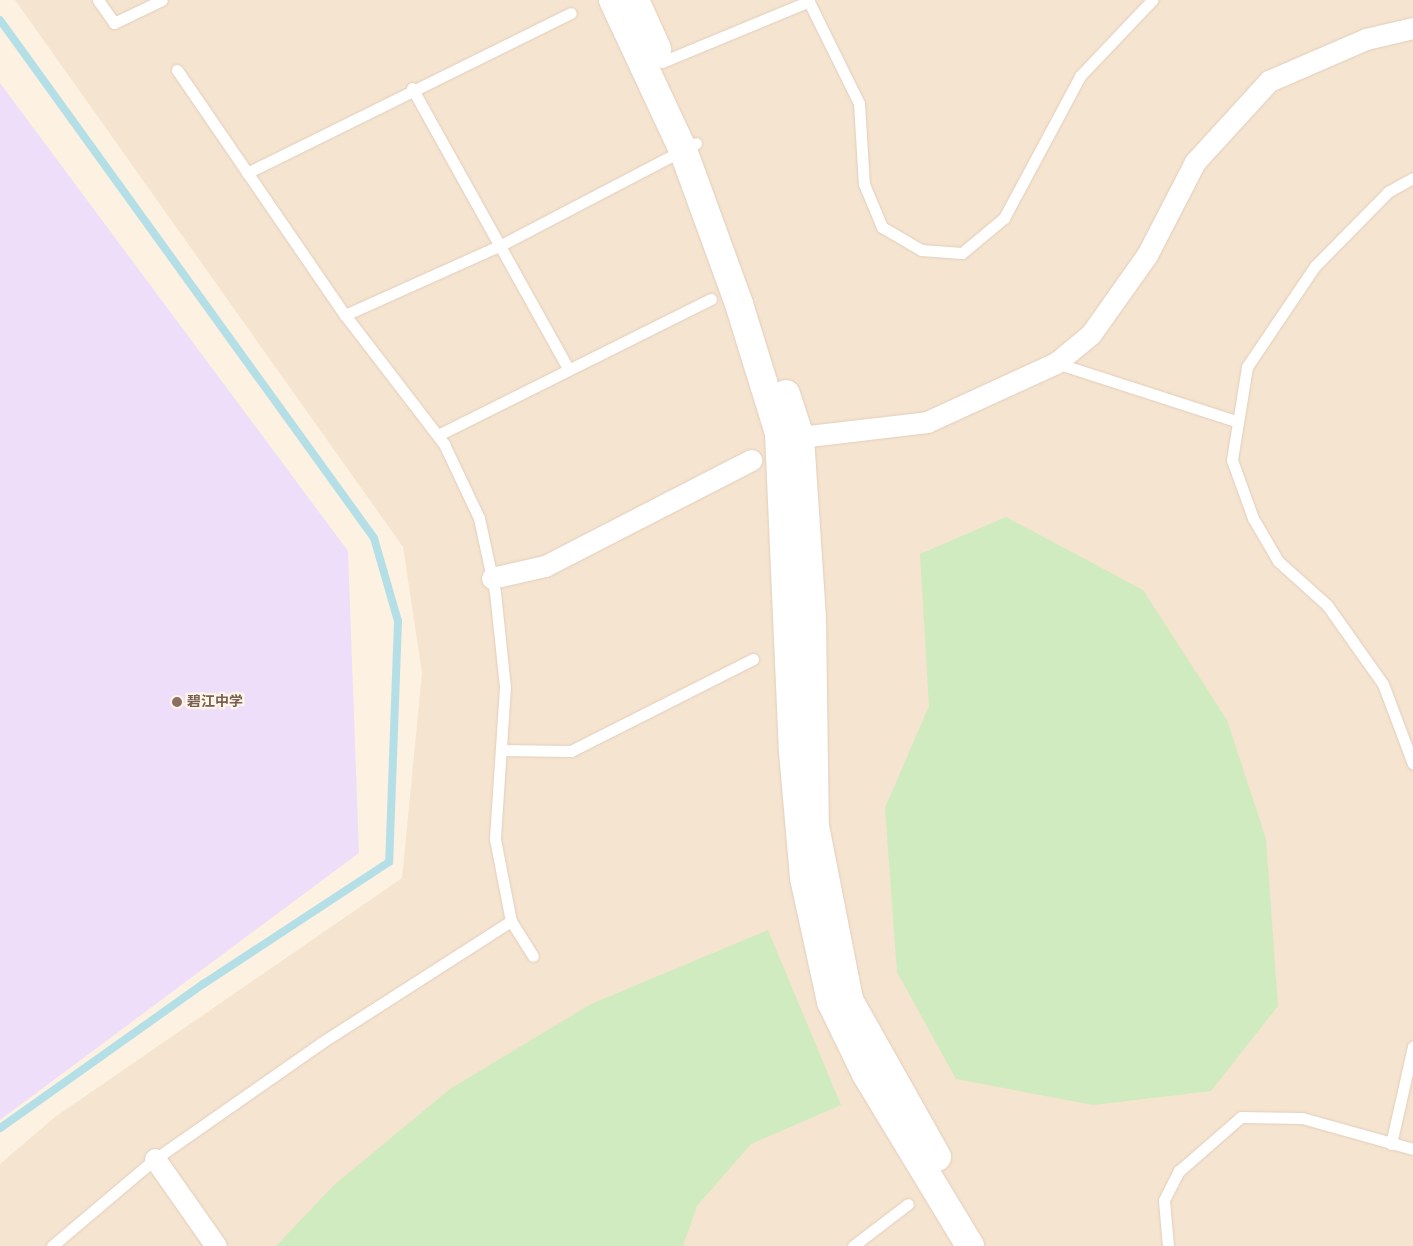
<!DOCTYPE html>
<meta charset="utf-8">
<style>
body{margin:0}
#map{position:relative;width:1413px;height:1246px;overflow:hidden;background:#fdf2e1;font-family:"Nunito Sans","Noto Sans SC",sans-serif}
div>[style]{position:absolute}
.residential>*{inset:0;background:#f5e4cf}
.education>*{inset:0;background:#efdef9}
.green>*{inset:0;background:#d0ebbf}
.stream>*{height:8px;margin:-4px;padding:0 4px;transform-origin:4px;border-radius:4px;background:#b5dfe7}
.roads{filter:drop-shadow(0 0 1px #e1cebc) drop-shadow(0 0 1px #e1cebc)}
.service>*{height:11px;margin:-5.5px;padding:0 5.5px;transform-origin:5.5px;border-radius:5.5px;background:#fff}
.minor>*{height:21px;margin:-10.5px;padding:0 10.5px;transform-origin:10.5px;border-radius:10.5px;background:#fff}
.secondary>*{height:28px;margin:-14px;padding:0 14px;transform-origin:14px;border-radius:14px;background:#fff}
.dots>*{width:14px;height:14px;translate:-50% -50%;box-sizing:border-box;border:2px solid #fff6e8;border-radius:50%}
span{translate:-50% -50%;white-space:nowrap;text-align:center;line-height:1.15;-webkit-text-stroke:4.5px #fff6e8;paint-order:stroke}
.education-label{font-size:14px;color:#785e54;font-weight:700}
.left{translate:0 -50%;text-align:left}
</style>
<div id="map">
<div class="residential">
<div style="clip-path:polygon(15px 0,1413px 0,1413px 1246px,0 1246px,0 1164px,55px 1117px,402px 878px,422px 673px,403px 547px)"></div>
</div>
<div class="education">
<div style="clip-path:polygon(0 83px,348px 551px,359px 853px,0 1120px)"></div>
</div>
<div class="green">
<div style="clip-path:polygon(1006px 517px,1143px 590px,1227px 720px,1266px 839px,1278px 1006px,1211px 1091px,1093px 1105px,956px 1079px,897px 972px,885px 808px,929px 706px,920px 554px)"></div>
<div style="clip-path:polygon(768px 930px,841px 1105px,751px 1144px,697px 1206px,683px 1246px,276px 1246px,333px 1186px,450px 1089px,591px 1004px)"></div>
</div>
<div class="stream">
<div style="left:0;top:20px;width:639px;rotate:54.17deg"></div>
<div style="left:374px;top:538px;width:86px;rotate:73.9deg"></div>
<div style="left:398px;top:621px;width:241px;rotate:92.1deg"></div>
<div style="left:389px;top:862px;width:222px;rotate:146.7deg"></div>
<div style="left:203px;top:984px;width:249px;rotate:144.6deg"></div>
</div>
<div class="roads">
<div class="service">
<div style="left:98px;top:0;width:28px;rotate:55deg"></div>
<div style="left:114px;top:23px;width:53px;rotate:-25.6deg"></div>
<div style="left:808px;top:0;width:115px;rotate:63.7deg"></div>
<div style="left:859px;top:103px;width:81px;rotate:86.5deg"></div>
<div style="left:864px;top:184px;width:47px;rotate:67.3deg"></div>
<div style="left:882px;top:227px;width:45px;rotate:30.5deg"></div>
<div style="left:921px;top:250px;width:41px;rotate:4.2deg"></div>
<div style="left:962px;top:253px;width:55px;rotate:-39.8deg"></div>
<div style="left:1004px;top:218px;width:161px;rotate:-61.8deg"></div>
<div style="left:1080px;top:76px;width:105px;rotate:-46.5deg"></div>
<div style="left:662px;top:62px;width:159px;rotate:-22.5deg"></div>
<div style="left:177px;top:70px;width:297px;rotate:55.6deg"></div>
<div style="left:345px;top:315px;width:163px;rotate:52.5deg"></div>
<div style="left:444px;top:444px;width:82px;rotate:64.7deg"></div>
<div style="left:479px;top:518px;width:76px;rotate:77.8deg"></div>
<div style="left:495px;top:592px;width:96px;rotate:84deg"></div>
<div style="left:505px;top:687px;width:152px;rotate:93.8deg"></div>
<div style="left:495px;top:839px;width:84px;rotate:79deg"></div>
<div style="left:511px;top:921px;width:41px;rotate:57.8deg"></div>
<div style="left:412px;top:88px;width:321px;rotate:60.9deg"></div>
<div style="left:247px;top:173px;width:361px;rotate:-26.3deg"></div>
<div style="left:1413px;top:178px;width:29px;rotate:151deg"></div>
<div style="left:1388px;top:192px;width:104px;rotate:134.6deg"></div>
<div style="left:1315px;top:266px;width:122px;rotate:124deg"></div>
<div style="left:1247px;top:367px;width:94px;rotate:99.2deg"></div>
<div style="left:1232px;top:460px;width:62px;rotate:70.1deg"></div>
<div style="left:1253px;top:518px;width:50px;rotate:59.8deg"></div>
<div style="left:1278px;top:561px;width:66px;rotate:41.9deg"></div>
<div style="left:1327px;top:605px;width:97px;rotate:54.7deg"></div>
<div style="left:1383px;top:684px;width:85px;rotate:69.4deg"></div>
<div style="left:345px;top:315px;width:171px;rotate:-24.2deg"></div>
<div style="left:501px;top:245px;width:220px;rotate:-27.6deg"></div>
<div style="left:1056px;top:363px;width:189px;rotate:17.9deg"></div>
<div style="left:438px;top:435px;width:305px;rotate:-26.5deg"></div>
<div style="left:501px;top:750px;width:70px;rotate:0.8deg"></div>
<div style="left:571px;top:751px;width:204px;rotate:-26.8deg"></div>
<div style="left:1391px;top:1144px;width:100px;rotate:-77.3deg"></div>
<div style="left:52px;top:1246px;width:135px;rotate:-40.2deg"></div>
<div style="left:155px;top:1159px;width:203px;rotate:-34.9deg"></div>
<div style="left:321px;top:1043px;width:226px;rotate:-32.7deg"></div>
<div style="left:853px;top:1246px;width:69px;rotate:-37.4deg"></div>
<div style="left:1168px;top:1246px;width:46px;rotate:-95deg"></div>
<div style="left:1164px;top:1200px;width:33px;rotate:-63deg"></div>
<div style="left:1179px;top:1171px;width:82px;rotate:-41.1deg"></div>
<div style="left:1241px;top:1117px;width:61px;rotate:0.9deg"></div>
<div style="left:1302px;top:1118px;width:115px;rotate:15.6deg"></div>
</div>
<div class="minor">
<div style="left:800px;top:437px;width:128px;rotate:-6.7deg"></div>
<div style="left:927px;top:422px;width:142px;rotate:-24.6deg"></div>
<div style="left:1056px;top:363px;width:45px;rotate:-39.6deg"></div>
<div style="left:1091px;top:334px;width:97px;rotate:-54.7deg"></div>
<div style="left:1147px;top:255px;width:105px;rotate:-62.7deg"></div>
<div style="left:1195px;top:162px;width:110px;rotate:-47.6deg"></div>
<div style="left:1269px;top:81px;width:106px;rotate:-23.4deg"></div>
<div style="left:1366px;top:39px;width:48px;rotate:-13.2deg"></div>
<div style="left:492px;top:578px;width:54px;rotate:-12.8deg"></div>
<div style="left:545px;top:566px;width:232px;rotate:-27.2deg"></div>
<div style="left:155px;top:1159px;width:106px;rotate:55deg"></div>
</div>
<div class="secondary">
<div style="left:613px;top:0;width:166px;rotate:65deg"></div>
<div style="left:683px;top:150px;width:164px;rotate:70deg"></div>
<div style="left:739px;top:304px;width:135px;rotate:72.8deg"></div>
<div style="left:779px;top:433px;width:319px;rotate:87.5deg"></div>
<div style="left:793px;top:752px;width:126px;rotate:85deg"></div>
<div style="left:804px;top:878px;width:127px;rotate:77.7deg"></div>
<div style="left:831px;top:1002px;width:80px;rotate:64.1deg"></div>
<div style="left:866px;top:1074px;width:201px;rotate:58.8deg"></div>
<div style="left:635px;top:0;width:54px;rotate:65.8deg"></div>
<div style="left:786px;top:394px;width:45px;rotate:72deg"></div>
<div style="left:800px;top:437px;width:183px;rotate:86.2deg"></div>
<div style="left:812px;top:620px;width:206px;rotate:89.2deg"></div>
<div style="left:815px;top:826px;width:177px;rotate:78.9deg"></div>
<div style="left:849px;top:1000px;width:180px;rotate:60.7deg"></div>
</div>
</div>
<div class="dots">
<div style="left:177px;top:702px;background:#8d6e63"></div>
</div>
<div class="education-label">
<span class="left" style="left:187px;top:702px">碧江中学</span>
</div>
</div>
